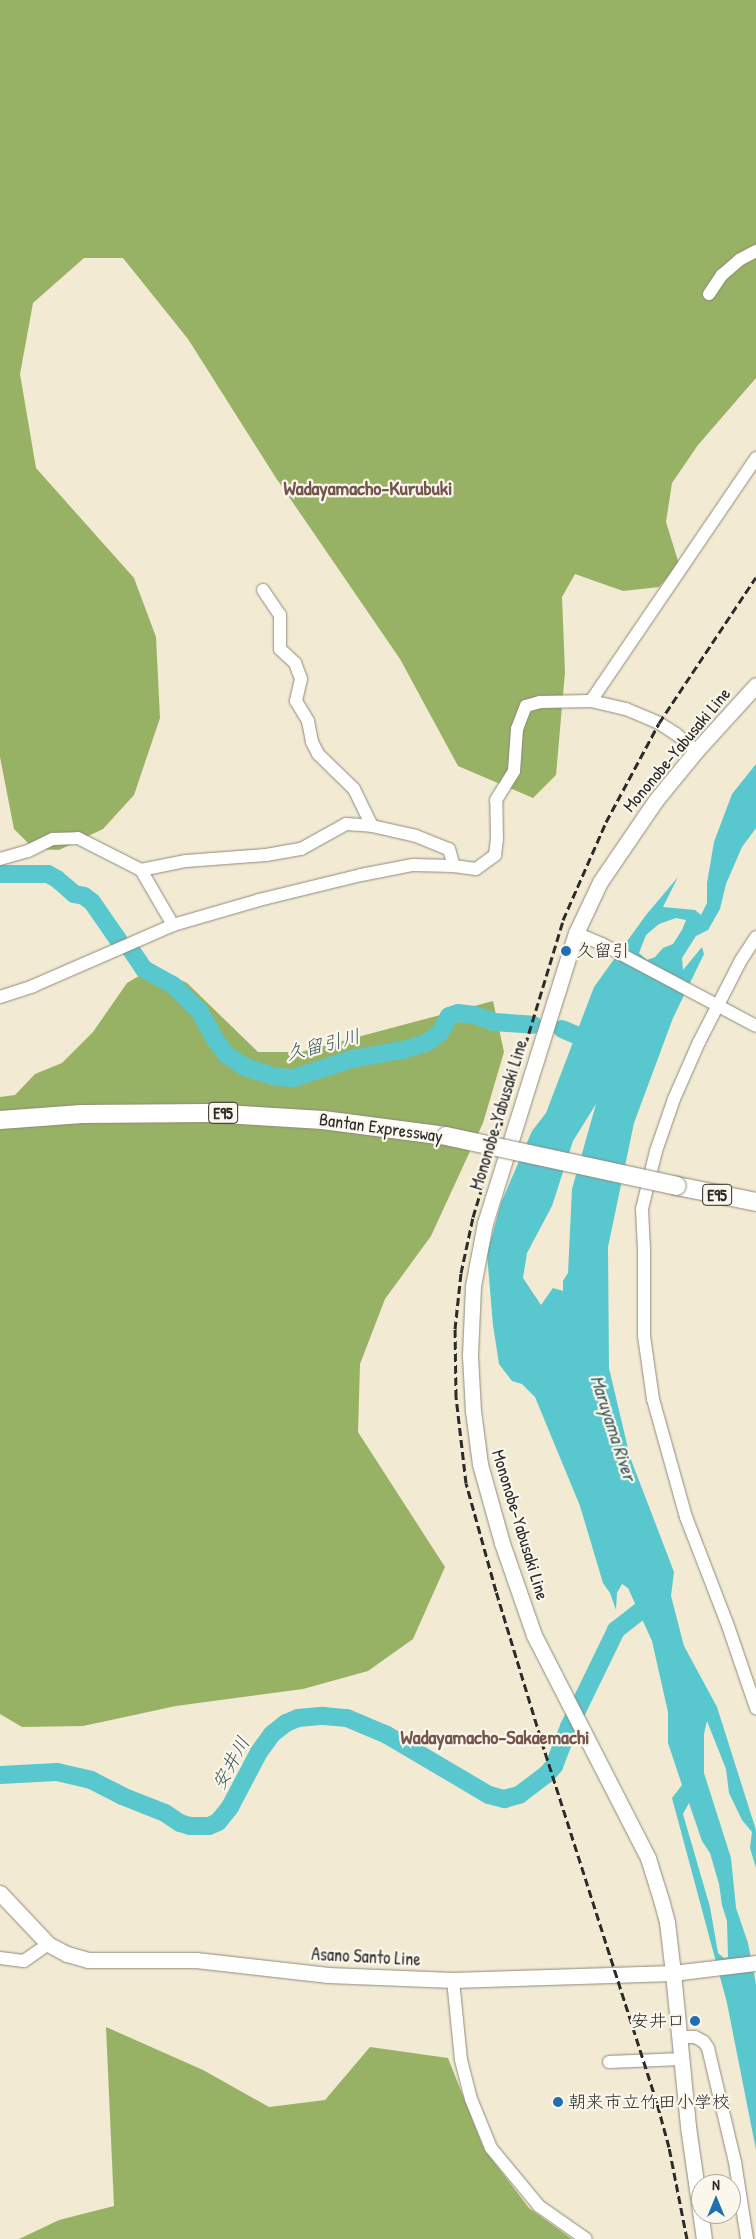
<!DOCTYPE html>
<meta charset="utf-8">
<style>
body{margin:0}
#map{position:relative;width:756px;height:2239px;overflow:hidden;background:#f2ead2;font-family:"Patrick Hand","Klee One",sans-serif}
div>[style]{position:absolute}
.forest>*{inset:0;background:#98b265}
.water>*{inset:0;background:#59c7ce}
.river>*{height:18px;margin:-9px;padding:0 9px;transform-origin:9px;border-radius:9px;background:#59c7ce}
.roads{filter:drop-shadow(0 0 1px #8e8a7e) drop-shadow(0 0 1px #8e8a7e)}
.minor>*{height:12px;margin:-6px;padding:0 6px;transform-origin:6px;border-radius:6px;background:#fff}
.major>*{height:15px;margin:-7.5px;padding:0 7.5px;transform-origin:7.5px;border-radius:7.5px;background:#fff}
.highway>*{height:18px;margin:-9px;padding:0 9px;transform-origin:9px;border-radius:9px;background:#fff}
.rail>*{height:3px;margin-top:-1.5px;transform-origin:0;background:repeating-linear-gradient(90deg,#2b2b2b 0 8px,transparent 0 12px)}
.bridges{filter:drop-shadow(0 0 1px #8e8a7e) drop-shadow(0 0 1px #8e8a7e)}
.highway-bridge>*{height:18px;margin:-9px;padding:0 9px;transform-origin:9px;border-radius:9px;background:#fff}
.dots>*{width:14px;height:14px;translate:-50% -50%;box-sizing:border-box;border:2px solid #fbf7ec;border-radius:50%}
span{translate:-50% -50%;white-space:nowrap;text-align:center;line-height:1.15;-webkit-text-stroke:4.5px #fbf7ec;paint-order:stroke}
.shield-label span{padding:1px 4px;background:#fbf7ec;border:1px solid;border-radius:4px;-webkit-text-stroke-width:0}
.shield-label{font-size:16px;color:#2b2b2b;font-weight:700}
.street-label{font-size:18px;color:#2b2b2b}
.poi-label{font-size:18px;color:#2b2b2b}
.left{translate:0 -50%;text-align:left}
.right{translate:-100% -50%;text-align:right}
.water-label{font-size:19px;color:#395a5c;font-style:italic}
.quarter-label{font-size:20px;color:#74564e;font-weight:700}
.north{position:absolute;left:691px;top:2174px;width:50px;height:50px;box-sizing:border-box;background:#fbf7ec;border:1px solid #a8a59f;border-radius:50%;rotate:0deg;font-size:14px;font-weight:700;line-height:20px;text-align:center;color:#2b2b2b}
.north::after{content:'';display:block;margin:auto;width:18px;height:22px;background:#1f6fb2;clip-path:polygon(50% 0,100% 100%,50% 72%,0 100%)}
</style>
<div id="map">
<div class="forest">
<div style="clip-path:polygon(0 0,756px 0,756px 378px,698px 445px,672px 483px,666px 522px,679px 564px,659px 587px,623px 591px,575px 574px,562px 597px,565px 672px,556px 775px,533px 798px,458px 766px,400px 659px,276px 478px,188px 339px,123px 258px,84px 258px,33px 303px,20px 374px,36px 468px,134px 578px,156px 637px,160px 718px,134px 795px,103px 829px,59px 850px,34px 849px,14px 829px,0 757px)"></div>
<div style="clip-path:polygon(154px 967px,187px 983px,258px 1052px,301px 1052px,493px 1001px,504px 1052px,483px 1123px,431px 1236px,385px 1299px,360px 1364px,358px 1432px,445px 1567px,413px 1639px,368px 1671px,303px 1689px,176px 1706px,83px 1726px,22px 1727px,0 1714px,0 1097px,15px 1095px,35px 1074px,62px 1063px,93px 1032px,127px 983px)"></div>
<div style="clip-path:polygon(106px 2027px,203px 2070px,269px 2107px,325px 2100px,370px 2047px,448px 2058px,484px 2149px,529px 2208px,572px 2239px,19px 2239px,59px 2220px,114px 2206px)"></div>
</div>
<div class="water">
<div style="clip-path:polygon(evenodd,756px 764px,756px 828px,742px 847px,726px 884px,720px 909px,708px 930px,696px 936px,682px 958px,683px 970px,702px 947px,704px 954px,673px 1018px,634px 1123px,608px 1247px,609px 1368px,630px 1457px,674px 1572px,671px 1596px,684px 1646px,717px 1707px,756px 1830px,756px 1868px,750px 1848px,752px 1832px,742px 1820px,729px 1793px,726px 1769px,707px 1721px,704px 1734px,704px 1773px,731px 1858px,736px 1908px,748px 1943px,756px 1984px,756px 2150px,727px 2003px,672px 1798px,682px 1785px,668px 1743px,668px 1712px,652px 1641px,628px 1588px,622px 1584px,617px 1593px,616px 1610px,610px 1593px,603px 1583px,580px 1506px,535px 1397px,522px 1384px,512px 1381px,499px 1364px,493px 1325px,487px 1254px,501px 1203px,532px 1131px,546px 1113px,594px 987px,646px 915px,678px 877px,663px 907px,695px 910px,701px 915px,707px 903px,707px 883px,714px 842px,732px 794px,756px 764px,676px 918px,686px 920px,682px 930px,673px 944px,663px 948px,655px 957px,647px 960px,639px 953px,646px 935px,659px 924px,676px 918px,756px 764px,596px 1104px,572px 1189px,568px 1273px,563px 1281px,563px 1291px,553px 1288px,541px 1305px,523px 1278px,527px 1253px,552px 1206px,573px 1141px,596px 1104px,756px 764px,689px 1803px,702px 1841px,710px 1853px,719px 1884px,722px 1905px,727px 1921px,728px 1957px,724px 1958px,718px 1953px,710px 1907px,683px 1814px,689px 1803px)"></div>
</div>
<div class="river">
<div style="left:0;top:874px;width:48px"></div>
<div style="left:48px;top:874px;width:10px;rotate:29deg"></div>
<div style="left:57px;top:879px;width:23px;rotate:41deg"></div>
<div style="left:74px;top:894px;width:10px;rotate:11deg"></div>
<div style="left:84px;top:896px;width:10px;rotate:37deg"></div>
<div style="left:92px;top:902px;width:47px;rotate:55.3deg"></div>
<div style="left:131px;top:950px;width:23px;rotate:56deg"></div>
<div style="left:144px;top:969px;width:33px;rotate:29deg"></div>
<div style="left:173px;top:985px;width:38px;rotate:45deg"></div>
<div style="left:200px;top:1012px;width:33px;rotate:61deg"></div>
<div style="left:216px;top:1041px;width:18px;rotate:52deg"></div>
<div style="left:227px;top:1055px;width:22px;rotate:34deg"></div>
<div style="left:245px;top:1067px;width:32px;rotate:18deg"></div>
<div style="left:275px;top:1077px;width:19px;rotate:3deg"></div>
<div style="left:294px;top:1078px;width:61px;rotate:-18.1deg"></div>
<div style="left:352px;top:1059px;width:52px;rotate:-10deg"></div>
<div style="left:403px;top:1050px;width:24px;rotate:-17deg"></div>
<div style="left:426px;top:1043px;width:17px;rotate:-36deg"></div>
<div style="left:440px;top:1033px;width:19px;rotate:-62deg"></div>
<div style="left:449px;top:1016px;width:9px;rotate:-18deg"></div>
<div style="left:458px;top:1013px;width:16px;rotate:7deg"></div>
<div style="left:474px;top:1015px;width:21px;rotate:19deg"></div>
<div style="left:494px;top:1022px;width:39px;rotate:4deg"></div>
<div style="left:562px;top:1029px;width:39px;rotate:23deg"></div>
<div style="left:0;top:1775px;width:57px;rotate:-3deg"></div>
<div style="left:57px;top:1772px;width:35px;rotate:13deg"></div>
<div style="left:91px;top:1780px;width:35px;rotate:27deg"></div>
<div style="left:122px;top:1796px;width:46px;rotate:21.6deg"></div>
<div style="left:165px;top:1813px;width:18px;rotate:34deg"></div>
<div style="left:180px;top:1823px;width:10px;rotate:17deg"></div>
<div style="left:190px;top:1826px;width:19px"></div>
<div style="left:209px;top:1826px;width:10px;rotate:-24deg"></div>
<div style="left:218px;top:1822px;width:19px;rotate:-51deg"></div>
<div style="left:230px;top:1807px;width:62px;rotate:-62.2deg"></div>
<div style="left:259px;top:1752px;width:22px;rotate:-54deg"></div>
<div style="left:272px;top:1734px;width:18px;rotate:-38deg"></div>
<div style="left:286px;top:1723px;width:13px;rotate:-23deg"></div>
<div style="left:298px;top:1718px;width:25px;rotate:-5deg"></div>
<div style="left:323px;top:1716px;width:24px;rotate:5deg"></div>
<div style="left:347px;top:1718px;width:43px;rotate:23deg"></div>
<div style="left:387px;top:1735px;width:118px;rotate:30.5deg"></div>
<div style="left:489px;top:1795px;width:16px;rotate:15deg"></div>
<div style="left:504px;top:1799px;width:16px;rotate:-15deg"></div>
<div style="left:519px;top:1795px;width:35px;rotate:-37deg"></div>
<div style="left:547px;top:1774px;width:11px;rotate:-49deg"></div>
<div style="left:554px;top:1766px;width:42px;rotate:-69deg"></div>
<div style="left:569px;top:1727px;width:108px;rotate:-64.1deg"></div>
<div style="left:616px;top:1630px;width:46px;rotate:-37.9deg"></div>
</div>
<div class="roads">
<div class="minor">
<div style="left:709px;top:294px;width:23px;rotate:-56deg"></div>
<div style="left:722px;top:275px;width:23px;rotate:-41deg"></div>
<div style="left:739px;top:260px;width:19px;rotate:-28deg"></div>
<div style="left:263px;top:590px;width:30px;rotate:56deg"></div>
<div style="left:280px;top:615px;width:34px;rotate:90deg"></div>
<div style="left:280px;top:649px;width:21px;rotate:43deg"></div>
<div style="left:295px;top:663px;width:17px;rotate:69deg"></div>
<div style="left:301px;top:679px;width:23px;rotate:103deg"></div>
<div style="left:296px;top:701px;width:23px;rotate:59deg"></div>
<div style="left:308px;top:721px;width:21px;rotate:79deg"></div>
<div style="left:312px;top:742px;width:13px;rotate:63deg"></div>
<div style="left:318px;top:754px;width:50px;rotate:44.2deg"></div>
<div style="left:354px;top:789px;width:41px;rotate:64.1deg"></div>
<div style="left:591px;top:701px;width:294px;rotate:-55.8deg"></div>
<div style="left:0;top:859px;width:29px;rotate:-16deg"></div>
<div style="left:28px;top:851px;width:28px;rotate:-26deg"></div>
<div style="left:53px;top:839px;width:25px;rotate:-2deg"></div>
<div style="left:78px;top:838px;width:71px;rotate:26.9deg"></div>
<div style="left:141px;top:870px;width:46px;rotate:-11.3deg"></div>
<div style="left:186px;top:861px;width:80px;rotate:-4.3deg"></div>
<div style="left:266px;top:855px;width:36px;rotate:-10deg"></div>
<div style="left:301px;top:849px;width:51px;rotate:-29.1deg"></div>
<div style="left:346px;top:824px;width:26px;rotate:4deg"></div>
<div style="left:372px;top:826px;width:45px;rotate:12.8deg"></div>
<div style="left:416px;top:836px;width:35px;rotate:22deg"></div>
<div style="left:449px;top:849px;width:18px;rotate:74deg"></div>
<div style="left:141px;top:870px;width:64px;rotate:59.8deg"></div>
<div style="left:576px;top:933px;width:28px;rotate:23deg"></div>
<div style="left:602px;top:944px;width:174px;rotate:28deg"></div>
<div style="left:756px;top:937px;width:27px;rotate:123deg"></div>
<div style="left:741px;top:960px;width:92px;rotate:117.1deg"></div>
<div style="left:699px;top:1042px;width:62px;rotate:113.7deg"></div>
<div style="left:674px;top:1099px;width:55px;rotate:109.1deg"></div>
<div style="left:656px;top:1151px;width:60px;rotate:103.6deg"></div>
<div style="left:642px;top:1209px;width:41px;rotate:87.2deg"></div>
<div style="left:644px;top:1250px;width:86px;rotate:90deg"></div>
<div style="left:644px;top:1336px;width:64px;rotate:81.9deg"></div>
<div style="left:653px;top:1399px;width:123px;rotate:74.4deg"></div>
<div style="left:686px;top:1517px;width:117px;rotate:68.9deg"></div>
<div style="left:728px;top:1626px;width:87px;rotate:71.1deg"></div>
<div style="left:0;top:997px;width:35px;rotate:-18deg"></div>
<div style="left:33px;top:986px;width:153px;rotate:-23.5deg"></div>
<div style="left:173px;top:925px;width:90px;rotate:-16.2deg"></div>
<div style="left:259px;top:900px;width:105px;rotate:-13.8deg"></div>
<div style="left:361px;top:875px;width:53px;rotate:-10.9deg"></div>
<div style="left:413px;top:865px;width:41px;rotate:1.4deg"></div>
<div style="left:454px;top:866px;width:22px;rotate:8deg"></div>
<div style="left:476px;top:869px;width:24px;rotate:-36deg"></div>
<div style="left:495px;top:855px;width:16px;rotate:-83deg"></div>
<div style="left:497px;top:839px;width:39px;rotate:-91deg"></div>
<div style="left:496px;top:800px;width:34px;rotate:-58deg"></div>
<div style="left:514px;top:771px;width:42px;rotate:-85.9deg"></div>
<div style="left:517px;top:729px;width:25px;rotate:-69deg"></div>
<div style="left:526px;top:706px;width:15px;rotate:-16deg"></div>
<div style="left:540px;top:702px;width:51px;rotate:-1.1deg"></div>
<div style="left:591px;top:701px;width:36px;rotate:13deg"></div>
<div style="left:626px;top:709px;width:36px;rotate:23deg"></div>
<div style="left:659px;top:723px;width:20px;rotate:33deg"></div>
<div style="left:676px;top:734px;width:26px;rotate:40deg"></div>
<div style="left:0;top:1958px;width:24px;rotate:7deg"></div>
<div style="left:24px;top:1961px;width:29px;rotate:-35deg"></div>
<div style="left:453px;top:1980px;width:80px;rotate:84.3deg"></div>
<div style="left:461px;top:2060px;width:40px;rotate:75.6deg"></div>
<div style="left:471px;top:2099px;width:53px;rotate:67.8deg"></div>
<div style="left:491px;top:2148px;width:75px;rotate:50.4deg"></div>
<div style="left:539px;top:2206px;width:57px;rotate:35.1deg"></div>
<div style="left:681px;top:2037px;width:14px"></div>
<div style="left:695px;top:2037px;width:10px;rotate:29deg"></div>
<div style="left:704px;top:2042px;width:7px;rotate:56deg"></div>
<div style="left:708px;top:2048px;width:117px;rotate:76.7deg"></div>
<div style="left:735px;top:2162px;width:78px;rotate:81.1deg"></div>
<div style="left:609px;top:2062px;width:73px;rotate:-2.4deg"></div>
</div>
<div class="major">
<div style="left:0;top:1893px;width:70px;rotate:46.7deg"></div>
<div style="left:48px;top:1944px;width:21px;rotate:28deg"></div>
<div style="left:67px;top:1954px;width:22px;rotate:16deg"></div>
<div style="left:88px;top:1960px;width:108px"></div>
<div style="left:196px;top:1960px;width:133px;rotate:6.5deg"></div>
<div style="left:328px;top:1975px;width:125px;rotate:2.3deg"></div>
<div style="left:453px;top:1980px;width:220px;rotate:-1.8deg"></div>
<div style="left:673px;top:1973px;width:84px;rotate:-6.9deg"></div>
<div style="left:704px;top:2239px;width:114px;rotate:-98.1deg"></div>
<div style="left:688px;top:2126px;width:154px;rotate:-95.6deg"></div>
<div style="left:673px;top:1973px;width:51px;rotate:-96.7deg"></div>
<div style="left:667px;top:1922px;width:20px;rotate:-105deg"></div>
<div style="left:662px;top:1903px;width:47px;rotate:-107.3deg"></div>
<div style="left:648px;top:1858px;width:250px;rotate:-117.1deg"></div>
<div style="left:534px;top:1635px;width:97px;rotate:-109.2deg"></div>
<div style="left:502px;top:1543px;width:82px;rotate:-105.6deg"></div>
<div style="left:480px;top:1464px;width:53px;rotate:-97.5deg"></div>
<div style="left:473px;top:1411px;width:56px;rotate:-93.1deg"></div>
<div style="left:470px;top:1355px;width:69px;rotate:-87.5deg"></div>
<div style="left:473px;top:1286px;width:64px;rotate:-79.2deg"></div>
<div style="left:485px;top:1223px;width:304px;rotate:-72.6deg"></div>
<div style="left:576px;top:933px;width:56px;rotate:-64.8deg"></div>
<div style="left:600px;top:882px;width:99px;rotate:-55.7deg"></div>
<div style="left:656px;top:800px;width:63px;rotate:-50.8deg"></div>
<div style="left:696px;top:751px;width:89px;rotate:-47.7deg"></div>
</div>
<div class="highway">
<div style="left:0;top:1120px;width:82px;rotate:-4.2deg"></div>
<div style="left:82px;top:1114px;width:126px;rotate:-0.5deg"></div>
<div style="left:208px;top:1113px;width:115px;rotate:3.5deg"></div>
<div style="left:323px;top:1120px;width:124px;rotate:7.4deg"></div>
<div style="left:677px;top:1186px;width:81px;rotate:11.4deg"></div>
</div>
</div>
<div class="rail">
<div style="left:687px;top:2239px;width:94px;rotate:-101.1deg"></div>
<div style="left:669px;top:2147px;width:46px;rotate:-105.3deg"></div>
<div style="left:657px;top:2103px;width:372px;rotate:-107.7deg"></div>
<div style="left:544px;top:1749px;width:165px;rotate:-106.9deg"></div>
<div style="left:496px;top:1591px;width:112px;rotate:-105.5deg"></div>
<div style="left:466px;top:1483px;width:87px;rotate:-96.6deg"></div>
<div style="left:456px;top:1397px;width:68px;rotate:-90.8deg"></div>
<div style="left:455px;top:1329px;width:56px;rotate:-83.9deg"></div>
<div style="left:461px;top:1273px;width:57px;rotate:-77.9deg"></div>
<div style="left:473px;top:1217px;width:310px;rotate:-73.1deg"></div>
<div style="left:563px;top:920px;width:107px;rotate:-66.3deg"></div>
<div style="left:606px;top:822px;width:112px;rotate:-61.8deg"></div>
<div style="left:659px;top:723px;width:175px;rotate:-56.4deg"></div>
</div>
<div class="bridges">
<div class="highway-bridge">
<div style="left:446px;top:1136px;width:236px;rotate:12.2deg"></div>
</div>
</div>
<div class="dots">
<div style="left:566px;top:951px;background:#1f6fb2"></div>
<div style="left:695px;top:2021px;background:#1f6fb2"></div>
<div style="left:558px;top:2102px;background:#1f6fb2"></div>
</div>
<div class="shield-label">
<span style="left:223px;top:1113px">E95</span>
<span style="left:717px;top:1195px">E95</span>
</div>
<div class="street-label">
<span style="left:677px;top:750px;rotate:-50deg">Mononobe-Yabusaki Line</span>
<span style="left:499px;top:1115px;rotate:-73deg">Mononobe-Yabusaki Line</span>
<span style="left:381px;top:1128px;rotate:8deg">Bantan Expressway</span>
<span style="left:520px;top:1525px;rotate:73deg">Mononobe-Yabusaki Line</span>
<span style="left:366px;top:1957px;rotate:3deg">Asano Santo Line</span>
</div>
<div class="poi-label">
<span class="left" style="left:576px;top:951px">久留引</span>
<span class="right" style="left:685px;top:2021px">安井口</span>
<span class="left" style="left:568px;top:2102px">朝来市立竹田小学校</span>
</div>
<div class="water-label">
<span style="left:323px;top:1045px;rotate:-14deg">久留引川</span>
<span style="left:613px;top:1428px;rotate:72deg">Maruyama River</span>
<span style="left:231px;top:1763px;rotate:-61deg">安井川</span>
</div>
<div class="quarter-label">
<span style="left:368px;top:487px">Wadayamacho-Kurubuki</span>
<span style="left:495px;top:1736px">Wadayamacho-Sakaemachi</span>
</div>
<div class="north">N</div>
</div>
